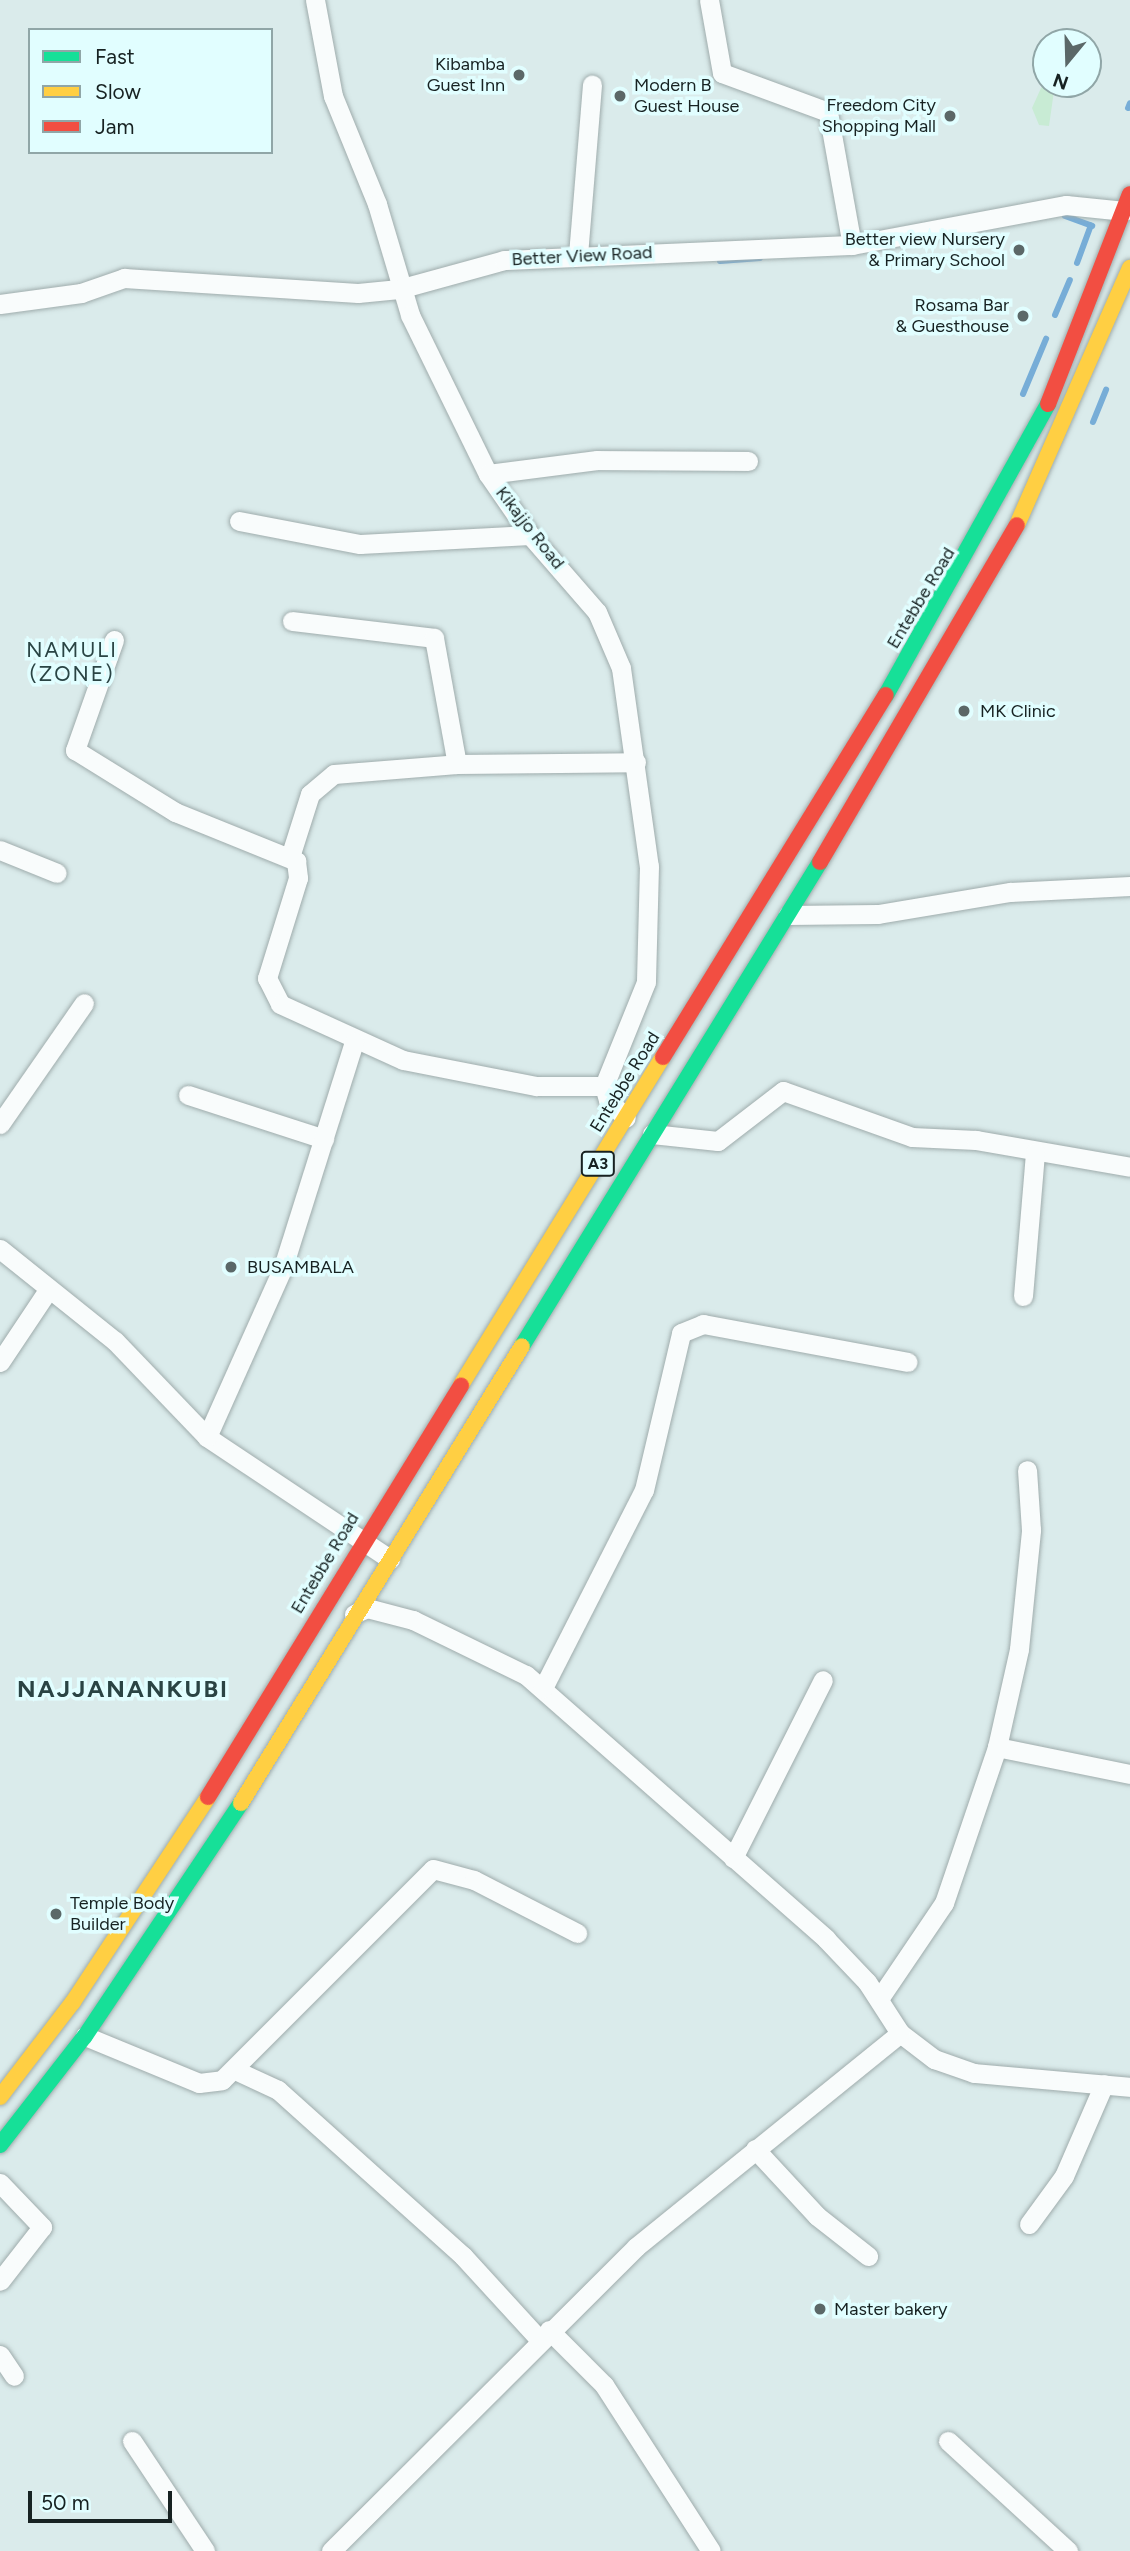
<!DOCTYPE html>
<style>
body{margin:0}
#map{position:relative;width:1130px;height:2551px;overflow:hidden;background:#daebeb;font-family:Figtree,sans-serif}
div>[style]{position:absolute}
.green>*{inset:0;background:#c8ebd4}
.stream>*{height:6px;margin:-3px;padding:0 3px;transform-origin:3px;border-radius:3px;background:#77add7}
.roads{filter:drop-shadow(0 0 2px #9facac) drop-shadow(0 0 2px #9facac)}
.street>*{height:19px;margin:-9.5px;padding:0 9.5px;transform-origin:9.5px;border-radius:9.5px;background:#f9fcfc}
.fast>*{height:16px;margin:-8px;padding:0 8px;transform-origin:8px;border-radius:8px;background:#16e098}
.slow>*{height:16px;margin:-8px;padding:0 8px;transform-origin:8px;border-radius:8px;background:#ffcf43}
.jam>*{height:16px;margin:-8px;padding:0 8px;transform-origin:8px;border-radius:8px;background:#f24e42}
.dots>*{width:19px;height:19px;translate:-50% -50%;box-sizing:border-box;border:4px solid #e1feff;border-radius:50%}
span{translate:-50% -50%;white-space:nowrap;text-align:center;line-height:1.15;-webkit-text-stroke:7px #e1feff;paint-order:stroke}
.shield-label span{padding:2px 5px;background:#e1feff;border:2px solid;border-radius:5px;-webkit-text-stroke-width:0}
.shield-label{font-size:16px;color:#172222;font-weight:700}
.poi-label{font-size:18px;color:#172222}
.right{translate:-100% -50%;text-align:right}
.left{translate:0 -50%;text-align:left}
.street-label{font-size:18px;color:#172222}
.quarter-label{font-size:21px;color:#2a4444;letter-spacing:2px}
.district-label{font-size:24px;color:#2a4444;font-weight:700;letter-spacing:2px}
.legend{position:absolute;left:28px;top:28px;width:245px;height:126px;box-sizing:border-box;background:#e1feff;border:2px solid #90a6a7;margin:0;padding:9px 12px;list-style:none;font-size:21px;color:#172222}
.legend li{display:flex;align-items:center;gap:14px;height:35px}
.legend b{width:35px;border:2px solid #90a6a7}
.north{position:absolute;left:1032px;top:28px;width:70px;height:70px;box-sizing:border-box;background:#e1feff;border:2px solid #90a6a7;border-radius:50%;rotate:199deg;font-size:19px;font-weight:700;line-height:28px;text-align:center;color:#172222}
.north::after{content:'';display:block;margin:auto;width:24px;height:32px;background:#5b6868;clip-path:polygon(50% 0,100% 100%,50% 72%,0 100%)}
.scale{position:absolute;left:28px;top:2491px;width:144px;height:32px;box-sizing:border-box;border:4px solid #172222;border-top:0;padding-left:9px;font-size:21px;line-height:24px;white-space:nowrap;color:#172222;-webkit-text-stroke:5px #e1feff;paint-order:stroke}
</style>
<div id="map">
<div class="green">
<div style="clip-path:polygon(1046px 77px,1046px 84px,1055px 84px,1049px 126px,1039px 125px,1032px 108px)"></div>
</div>
<div class="stream">
<div style="left:1128px;top:108px;width:5px;rotate:-68deg"></div>
<div style="left:1065px;top:216px;width:29px;rotate:20deg"></div>
<div style="left:720px;top:261px;width:40px;rotate:-4.3deg"></div>
<div style="left:1077px;top:263px;width:40px;rotate:-69.8deg"></div>
<div style="left:1055px;top:315px;width:38px;rotate:-67deg"></div>
<div style="left:1023px;top:394px;width:60px;rotate:-67.3deg"></div>
<div style="left:1093px;top:422px;width:35px;rotate:-68deg"></div>
</div>
<div class="roads">
<div class="street">
<div style="left:315px;top:0;width:98px;rotate:79.4deg"></div>
<div style="left:333px;top:96px;width:117px;rotate:67.8deg"></div>
<div style="left:377px;top:204px;width:116px;rotate:73.4deg"></div>
<div style="left:410px;top:315px;width:177px;rotate:63.9deg"></div>
<div style="left:488px;top:474px;width:74px;rotate:55.5deg"></div>
<div style="left:530px;top:535px;width:102px;rotate:49deg"></div>
<div style="left:597px;top:612px;width:61px;rotate:66.8deg"></div>
<div style="left:621px;top:668px;width:200px;rotate:82deg"></div>
<div style="left:649px;top:866px;width:116px;rotate:91.5deg"></div>
<div style="left:646px;top:982px;width:112px;rotate:112deg"></div>
<div style="left:604px;top:1086px;width:15px;rotate:74deg"></div>
<div style="left:608px;top:1100px;width:25px;rotate:45deg"></div>
<div style="left:709px;top:0;width:74px;rotate:79.9deg"></div>
<div style="left:722px;top:73px;width:113px;rotate:20.2deg"></div>
<div style="left:828px;top:112px;width:135px;rotate:79.8deg"></div>
<div style="left:578px;top:255px;width:171px;rotate:-85.3deg"></div>
<div style="left:0;top:304px;width:82px;rotate:-7.7deg"></div>
<div style="left:81px;top:293px;width:46px;rotate:-19.2deg"></div>
<div style="left:124px;top:278px;width:234px;rotate:3.7deg"></div>
<div style="left:358px;top:293px;width:41px;rotate:-5.6deg"></div>
<div style="left:399px;top:289px;width:109px;rotate:-15.4deg"></div>
<div style="left:504px;top:260px;width:348px;rotate:-2.5deg"></div>
<div style="left:852px;top:245px;width:218px;rotate:-10.6deg"></div>
<div style="left:1066px;top:205px;width:59px;rotate:5.8deg"></div>
<div style="left:488px;top:474px;width:110px;rotate:-7.3deg"></div>
<div style="left:597px;top:460px;width:151px;rotate:0.4deg"></div>
<div style="left:239px;top:521px;width:123px;rotate:10.8deg"></div>
<div style="left:360px;top:544px;width:170px;rotate:-3deg"></div>
<div style="left:292px;top:621px;width:143px;rotate:6.8deg"></div>
<div style="left:434px;top:638px;width:128px;rotate:79.7deg"></div>
<div style="left:114px;top:640px;width:117px;rotate:109.5deg"></div>
<div style="left:75px;top:750px;width:118px;rotate:31.8deg"></div>
<div style="left:175px;top:812px;width:131px;rotate:22deg"></div>
<div style="left:296px;top:861px;width:17px;rotate:83deg"></div>
<div style="left:298px;top:878px;width:105px;rotate:107.2deg"></div>
<div style="left:267px;top:978px;width:29px;rotate:63deg"></div>
<div style="left:280px;top:1004px;width:135px;rotate:24.5deg"></div>
<div style="left:403px;top:1060px;width:136px;rotate:11.1deg"></div>
<div style="left:536px;top:1086px;width:68px"></div>
<div style="left:0;top:850px;width:61px;rotate:22deg"></div>
<div style="left:290px;top:857px;width:66px;rotate:-72.4deg"></div>
<div style="left:310px;top:794px;width:31px;rotate:-40deg"></div>
<div style="left:334px;top:774px;width:123px;rotate:-4.6deg"></div>
<div style="left:457px;top:764px;width:179px;rotate:-0.6deg"></div>
<div style="left:788px;top:915px;width:90px;rotate:-0.6deg"></div>
<div style="left:878px;top:914px;width:134px;rotate:-9.5deg"></div>
<div style="left:1010px;top:892px;width:120px;rotate:-2.9deg"></div>
<div style="left:188px;top:1095px;width:143px;rotate:17.9deg"></div>
<div style="left:0;top:1124px;width:147px;rotate:-55.2deg"></div>
<div style="left:652px;top:1134px;width:66px;rotate:6.1deg"></div>
<div style="left:718px;top:1141px;width:82px;rotate:-37.6deg"></div>
<div style="left:783px;top:1091px;width:137px;rotate:19.6deg"></div>
<div style="left:912px;top:1137px;width:64px;rotate:2.7deg"></div>
<div style="left:976px;top:1140px;width:156px;rotate:9.9deg"></div>
<div style="left:0;top:1249px;width:147px;rotate:38.7deg"></div>
<div style="left:115px;top:1341px;width:133px;rotate:46.2deg"></div>
<div style="left:207px;top:1437px;width:220px;rotate:33.7deg"></div>
<div style="left:1023px;top:1296px;width:144px;rotate:-85.2deg"></div>
<div style="left:0;top:1362px;width:87px;rotate:-56.3deg"></div>
<div style="left:207px;top:1437px;width:186px;rotate:-65.9deg"></div>
<div style="left:283px;top:1267px;width:236px;rotate:-72.5deg"></div>
<div style="left:354px;top:1614px;width:14px;rotate:-25deg"></div>
<div style="left:367px;top:1608px;width:48px;rotate:14.6deg"></div>
<div style="left:413px;top:1620px;width:126px;rotate:26deg"></div>
<div style="left:526px;top:1675px;width:400px;rotate:41.3deg"></div>
<div style="left:826px;top:1939px;width:59px;rotate:46.4deg"></div>
<div style="left:867px;top:1982px;width:61px;rotate:57.1deg"></div>
<div style="left:900px;top:2033px;width:43px;rotate:37.4deg"></div>
<div style="left:934px;top:2059px;width:42px;rotate:19.3deg"></div>
<div style="left:974px;top:2073px;width:157px;rotate:5.1deg"></div>
<div style="left:543px;top:1688px;width:222px;rotate:-63deg"></div>
<div style="left:644px;top:1490px;width:161px;rotate:-76.7deg"></div>
<div style="left:681px;top:1333px;width:24px;rotate:-22deg"></div>
<div style="left:703px;top:1324px;width:208px;rotate:10.5deg"></div>
<div style="left:997px;top:1747px;width:136px;rotate:11.5deg"></div>
<div style="left:733px;top:1858px;width:199px;rotate:-63.2deg"></div>
<div style="left:879px;top:1999px;width:116px;rotate:-55.9deg"></div>
<div style="left:944px;top:1903px;width:165px;rotate:-71.2deg"></div>
<div style="left:997px;top:1747px;width:100px;rotate:-77.3deg"></div>
<div style="left:1019px;top:1649px;width:120px;rotate:-84.2deg"></div>
<div style="left:1031px;top:1530px;width:60px;rotate:-93.8deg"></div>
<div style="left:85px;top:2036px;width:123px;rotate:22.4deg"></div>
<div style="left:199px;top:2083px;width:23px;rotate:-7deg"></div>
<div style="left:222px;top:2080px;width:298px;rotate:-45deg"></div>
<div style="left:433px;top:1869px;width:42px;rotate:15deg"></div>
<div style="left:474px;top:1880px;width:116px;rotate:27.2deg"></div>
<div style="left:237px;top:2071px;width:45px;rotate:24.9deg"></div>
<div style="left:278px;top:2090px;width:249px;rotate:41.9deg"></div>
<div style="left:463px;top:2256px;width:113px;rotate:47.5deg"></div>
<div style="left:755px;top:2149px;width:91px;rotate:47.2deg"></div>
<div style="left:817px;top:2216px;width:65px;rotate:38.1deg"></div>
<div style="left:0;top:2183px;width:61px;rotate:46.3deg"></div>
<div style="left:42px;top:2227px;width:68px;rotate:127.9deg"></div>
<div style="left:1029px;top:2224px;width:59px;rotate:-53.9deg"></div>
<div style="left:1064px;top:2176px;width:100px;rotate:-66.5deg"></div>
<div style="left:549px;top:2330px;width:78px;rotate:45deg"></div>
<div style="left:604px;top:2385px;width:197px;rotate:57.2deg"></div>
<div style="left:0;top:2355px;width:25px;rotate:56deg"></div>
<div style="left:132px;top:2441px;width:132px;rotate:56.4deg"></div>
<div style="left:948px;top:2441px;width:163px;rotate:42.5deg"></div>
<div style="left:331px;top:2551px;width:431px;rotate:-44.9deg"></div>
<div style="left:636px;top:2247px;width:340px;rotate:-39deg"></div>
</div>
<div class="fast">
<div style="left:886px;top:695px;width:333px;rotate:-60.9deg"></div>
<div style="left:522px;top:1346px;width:568px;rotate:-58.38deg"></div>
<div style="left:0;top:2145px;width:138px;rotate:-52.1deg"></div>
<div style="left:85px;top:2036px;width:280px;rotate:-56.2deg"></div>
</div>
<div class="slow">
<div style="left:1017px;top:525px;width:281px;rotate:-66.3deg"></div>
<div style="left:461px;top:1385px;width:385px;rotate:-58.4deg"></div>
<div style="left:241px;top:1803px;width:536px;rotate:-58.41deg"></div>
<div style="left:0;top:2097px;width:120px;rotate:-52.5deg"></div>
<div style="left:73px;top:2002px;width:245px;rotate:-56.6deg"></div>
</div>
<div class="jam">
<div style="left:1048px;top:404px;width:225px;rotate:-68.7deg"></div>
<div style="left:820px;top:862px;width:390px;rotate:-59.7deg"></div>
<div style="left:663px;top:1057px;width:425px;rotate:-58.4deg"></div>
<div style="left:208px;top:1797px;width:483px;rotate:-58.4deg"></div>
</div>
</div>
<div class="dots">
<div style="left:519px;top:75px;background:#5b6868"></div>
<div style="left:620px;top:96px;background:#5b6868"></div>
<div style="left:950px;top:116px;background:#5b6868"></div>
<div style="left:1019px;top:250px;background:#5b6868"></div>
<div style="left:1023px;top:316px;background:#5b6868"></div>
<div style="left:964px;top:711px;background:#5b6868"></div>
<div style="left:231px;top:1267px;background:#5b6868"></div>
<div style="left:56px;top:1914px;background:#5b6868"></div>
<div style="left:820px;top:2309px;background:#5b6868"></div>
</div>
<div class="shield-label">
<span style="left:598px;top:1164px">A3</span>
</div>
<div class="poi-label">
<span class="right" style="left:505px;top:75px">Kibamba<br>Guest Inn</span>
<span class="left" style="left:634px;top:96px">Modern B<br>Guest House</span>
<span class="right" style="left:936px;top:116px">Freedom City<br>Shopping Mall</span>
<span class="right" style="left:1005px;top:250px">Better view Nursery<br>&amp; Primary School</span>
<span class="right" style="left:1009px;top:316px">Rosama Bar<br>&amp; Guesthouse</span>
<span class="left" style="left:980px;top:711px">MK Clinic</span>
<span class="left" style="left:247px;top:1267px">BUSAMBALA</span>
<span class="left" style="left:70px;top:1914px">Temple Body<br>Builder</span>
<span class="left" style="left:834px;top:2309px">Master bakery</span>
</div>
<div class="street-label">
<span style="left:582px;top:256px;rotate:-3deg">Better View Road</span>
<span style="left:530px;top:528px;rotate:52deg">Kikajjo Road</span>
<span style="left:921px;top:598px;rotate:-59deg">Entebbe Road</span>
<span style="left:625px;top:1082px;rotate:-58deg">Entebbe Road</span>
<span style="left:325px;top:1563px;rotate:-59deg">Entebbe Road</span>
</div>
<div class="quarter-label">
<span style="left:72px;top:662px">NAMULI<br>(ZONE)</span>
</div>
<div class="district-label">
<span style="left:123px;top:1689px">NAJJANANKUBI</span>
</div>
<ul class="legend">
<li><b style="height:9px;background:#16e098"></b>Fast</li>
<li><b style="height:9px;background:#ffcf43"></b>Slow</li>
<li><b style="height:9px;background:#f24e42"></b>Jam</li>
</ul>
<div class="north">N</div>
<div class="scale">50 m</div>
</div>
